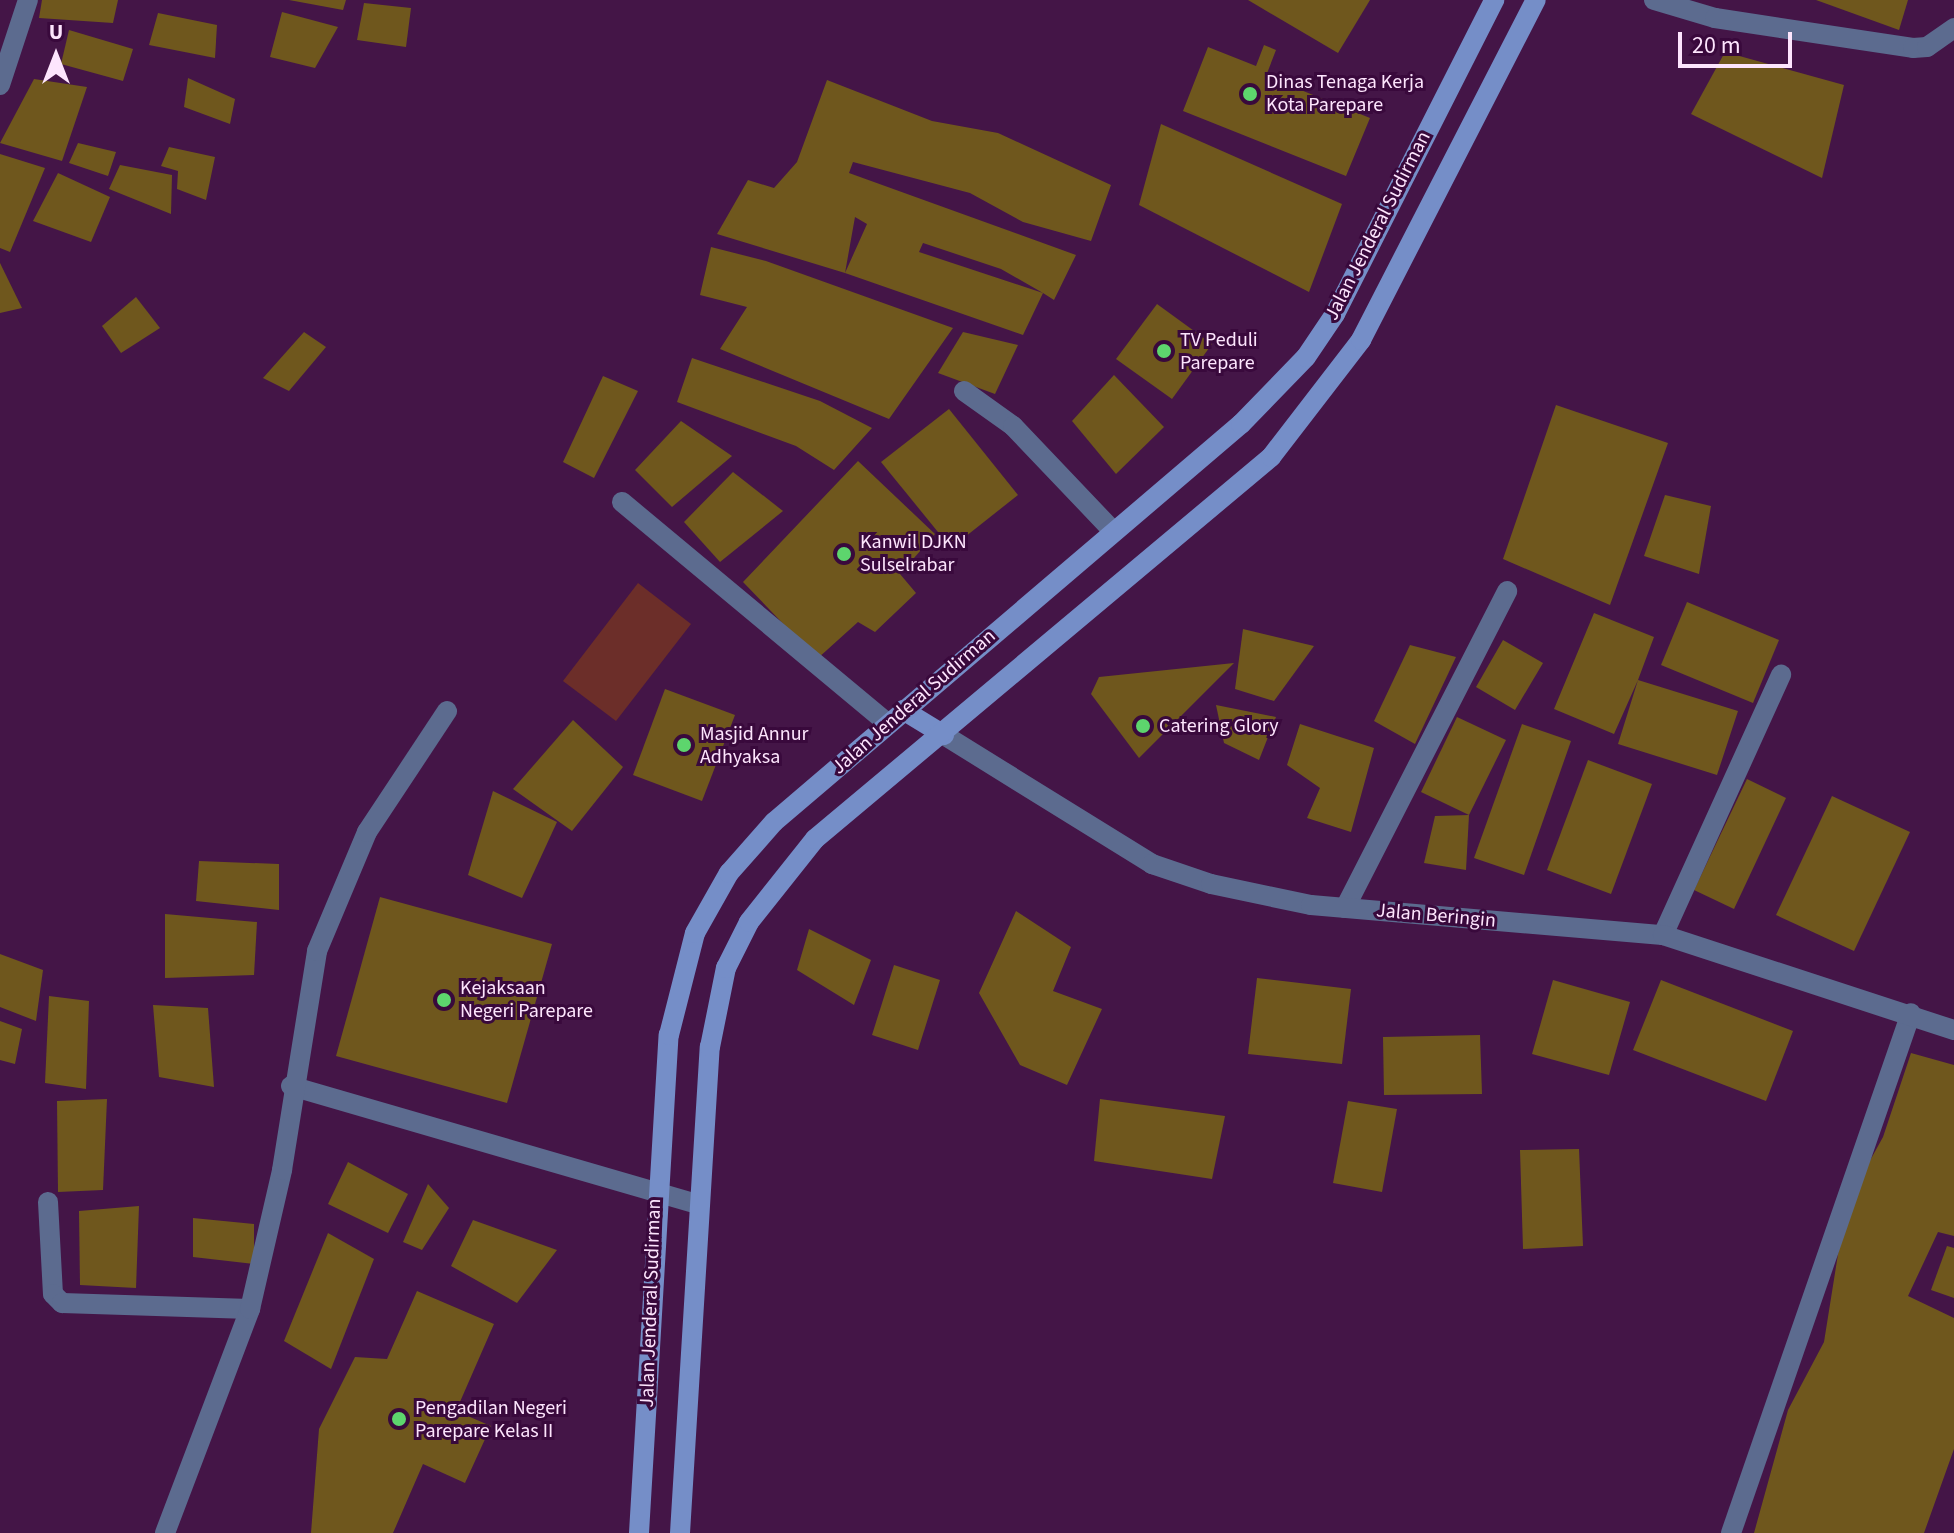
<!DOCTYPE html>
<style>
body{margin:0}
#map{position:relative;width:1954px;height:1533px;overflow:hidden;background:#441547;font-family:"Source Sans 3",sans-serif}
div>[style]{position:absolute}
.green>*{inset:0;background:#6c2e29}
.building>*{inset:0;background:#6f571d}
.minor>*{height:20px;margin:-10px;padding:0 10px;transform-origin:10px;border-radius:10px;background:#5c6b8f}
.tertiary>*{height:20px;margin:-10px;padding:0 10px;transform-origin:10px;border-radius:10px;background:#5c6b8f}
.secondary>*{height:20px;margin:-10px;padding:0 10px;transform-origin:10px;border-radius:10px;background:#758ec8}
.dots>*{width:22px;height:22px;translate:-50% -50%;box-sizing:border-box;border:4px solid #39093c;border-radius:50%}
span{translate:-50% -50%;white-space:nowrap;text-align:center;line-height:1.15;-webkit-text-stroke:6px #39093c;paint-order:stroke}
.poi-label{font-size:20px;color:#fde5fd}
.left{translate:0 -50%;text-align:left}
.street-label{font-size:20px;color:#fde5fd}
.north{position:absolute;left:16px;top:16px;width:80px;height:80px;-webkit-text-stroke:6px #39093c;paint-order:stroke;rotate:0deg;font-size:22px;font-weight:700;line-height:32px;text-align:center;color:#fde5fd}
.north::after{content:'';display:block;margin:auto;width:28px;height:36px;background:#fde5fd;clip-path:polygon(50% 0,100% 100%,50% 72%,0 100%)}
.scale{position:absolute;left:1678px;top:32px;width:114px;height:36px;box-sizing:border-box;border:4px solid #fde5fd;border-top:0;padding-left:10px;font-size:24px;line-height:28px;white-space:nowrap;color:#fde5fd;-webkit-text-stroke:6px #39093c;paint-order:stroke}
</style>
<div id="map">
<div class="green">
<div style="clip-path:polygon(638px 583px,691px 624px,616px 721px,563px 681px)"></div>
</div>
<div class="building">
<div style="clip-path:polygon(42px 0,118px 0,113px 23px,39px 18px)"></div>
<div style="clip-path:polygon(289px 0,346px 0,343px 10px)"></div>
<div style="clip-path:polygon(1248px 0,1370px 0,1338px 53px)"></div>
<div style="clip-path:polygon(1816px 0,1908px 0,1899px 30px)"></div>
<div style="clip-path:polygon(364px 3px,411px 8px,406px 47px,357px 40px)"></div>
<div style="clip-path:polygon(282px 12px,338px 27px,315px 68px,270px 57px)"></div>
<div style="clip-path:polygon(158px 13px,217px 25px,215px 58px,149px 45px)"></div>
<div style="clip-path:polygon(69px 30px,133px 49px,123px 81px,61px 64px)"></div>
<div style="clip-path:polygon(1264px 45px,1276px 50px,1266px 76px,1370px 118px,1346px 176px,1183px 111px,1208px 47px,1256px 66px)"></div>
<div style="clip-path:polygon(1725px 52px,1844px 85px,1822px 178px,1691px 114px)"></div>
<div style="clip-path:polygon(188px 78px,235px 99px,230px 124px,184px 107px)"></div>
<div style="clip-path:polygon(34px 79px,87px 87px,62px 161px,0 143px)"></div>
<div style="clip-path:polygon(evenodd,827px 80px,932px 121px,998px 133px,1111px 185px,1091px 241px,1023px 222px,970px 193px,853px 162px,849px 173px,1076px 255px,1054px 300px,1043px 293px,1023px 335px,845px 273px,867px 224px,855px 217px,845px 273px,717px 234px,748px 180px,774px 188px,797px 162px,827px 80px,923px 243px,1001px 269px,1043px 293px,919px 252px,923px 243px)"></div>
<div style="clip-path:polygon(1161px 124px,1342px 204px,1309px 292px,1139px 205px)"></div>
<div style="clip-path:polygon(78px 143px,116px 152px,108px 176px,69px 163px)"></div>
<div style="clip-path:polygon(169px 147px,215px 157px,206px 200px,177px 189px,178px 171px,161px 166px)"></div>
<div style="clip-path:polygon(0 154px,45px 168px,10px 252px,0 248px)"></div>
<div style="clip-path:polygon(120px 165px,172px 175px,171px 214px,109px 189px)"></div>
<div style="clip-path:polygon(58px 173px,110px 197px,91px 242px,33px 221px)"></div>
<div style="clip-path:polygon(711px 247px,766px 261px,953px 328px,889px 419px,720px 349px,747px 307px,700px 295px)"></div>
<div style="clip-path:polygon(0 263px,22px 308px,0 313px)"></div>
<div style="clip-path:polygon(136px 297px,160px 328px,121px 353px,102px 326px)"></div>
<div style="clip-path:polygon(1157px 304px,1212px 344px,1172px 399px,1116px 359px)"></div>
<div style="clip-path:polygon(304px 332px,326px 347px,289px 391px,263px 378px)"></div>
<div style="clip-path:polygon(963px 332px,1018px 345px,995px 394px,938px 373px)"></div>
<div style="clip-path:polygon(692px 358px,820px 401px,872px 428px,834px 470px,796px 446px,677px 402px)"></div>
<div style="clip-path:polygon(1114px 375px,1164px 427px,1116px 474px,1072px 421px)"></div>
<div style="clip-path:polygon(603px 376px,638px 391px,594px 478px,563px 462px)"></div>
<div style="clip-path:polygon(1556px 405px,1668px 443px,1610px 605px,1503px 559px)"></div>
<div style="clip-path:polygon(949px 409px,1018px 495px,951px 548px,881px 462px)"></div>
<div style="clip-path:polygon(681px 421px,732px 456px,672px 507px,635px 470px)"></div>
<div style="clip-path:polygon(858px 461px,935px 534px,900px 574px,916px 593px,875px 632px,858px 622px,817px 659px,743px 582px)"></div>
<div style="clip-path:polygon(733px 472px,783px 511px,720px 562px,684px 522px)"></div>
<div style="clip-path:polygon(1665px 495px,1711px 506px,1699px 574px,1644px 556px)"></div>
<div style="clip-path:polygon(1687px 602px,1779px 640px,1753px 703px,1661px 665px)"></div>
<div style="clip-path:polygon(1594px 613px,1654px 637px,1638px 680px,1738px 711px,1717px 775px,1618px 744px,1638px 680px,1614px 734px,1554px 709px)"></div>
<div style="clip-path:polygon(1243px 629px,1314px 646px,1274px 701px,1235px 689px)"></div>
<div style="clip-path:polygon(1503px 640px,1543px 663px,1515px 710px,1476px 687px)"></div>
<div style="clip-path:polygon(1410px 645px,1456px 657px,1415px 744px,1374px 721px)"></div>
<div style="clip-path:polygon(1234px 663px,1139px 758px,1091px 694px,1099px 677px)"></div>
<div style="clip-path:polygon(665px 689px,735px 715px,702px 801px,633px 775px)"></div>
<div style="clip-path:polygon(1216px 705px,1276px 717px,1259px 760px,1224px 743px)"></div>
<div style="clip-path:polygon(1457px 717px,1506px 740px,1469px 815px,1421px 792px)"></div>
<div style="clip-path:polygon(573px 720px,623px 767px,572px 831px,513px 789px)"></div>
<div style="clip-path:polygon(1300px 724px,1374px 748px,1351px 832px,1307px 818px,1320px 788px,1287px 765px)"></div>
<div style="clip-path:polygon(1522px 724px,1571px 741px,1524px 875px,1474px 858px)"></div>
<div style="clip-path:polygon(1588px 760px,1652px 784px,1611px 894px,1547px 870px)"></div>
<div style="clip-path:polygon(1747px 779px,1786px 798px,1734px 909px,1694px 890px)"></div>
<div style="clip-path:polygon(493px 791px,557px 822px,522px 898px,468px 875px)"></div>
<div style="clip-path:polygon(1832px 796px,1910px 832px,1854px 951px,1776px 915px)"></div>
<div style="clip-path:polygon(1469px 815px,1466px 870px,1424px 863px,1435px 816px)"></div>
<div style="clip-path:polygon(199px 861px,279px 864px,279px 910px,196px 901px)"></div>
<div style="clip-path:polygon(380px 897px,552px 944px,507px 1103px,336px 1056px)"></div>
<div style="clip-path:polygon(1016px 911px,1071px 947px,1053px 991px,1102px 1009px,1067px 1085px,1020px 1065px,979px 993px)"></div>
<div style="clip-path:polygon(165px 914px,257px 922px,254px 975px,165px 978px)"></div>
<div style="clip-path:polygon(809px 929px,871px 960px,854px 1005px,797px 970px)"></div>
<div style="clip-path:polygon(0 954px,43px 970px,36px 1021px,0 1007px)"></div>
<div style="clip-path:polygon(894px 965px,940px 980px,918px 1050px,872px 1035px)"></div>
<div style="clip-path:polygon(1257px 978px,1351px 989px,1342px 1064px,1248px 1054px)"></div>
<div style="clip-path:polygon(1553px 980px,1630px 1002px,1609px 1075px,1532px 1054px)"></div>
<div style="clip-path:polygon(1661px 980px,1793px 1031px,1766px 1101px,1633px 1050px)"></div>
<div style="clip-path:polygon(49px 996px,89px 1001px,86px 1089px,45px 1083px)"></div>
<div style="clip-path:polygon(153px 1005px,208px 1008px,214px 1087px,159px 1077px)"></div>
<div style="clip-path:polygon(0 1021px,22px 1029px,15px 1064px,0 1060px)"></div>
<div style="clip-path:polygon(1480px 1035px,1482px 1094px,1384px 1095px,1383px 1037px)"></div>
<div style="clip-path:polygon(1911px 1053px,1954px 1065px,1954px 1236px,1938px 1232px,1908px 1296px,1954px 1318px,1954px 1449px,1924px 1533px,1754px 1533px,1788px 1410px,1824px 1342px,1846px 1204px,1883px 1137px)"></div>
<div style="clip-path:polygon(107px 1099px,103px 1190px,58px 1192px,57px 1101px)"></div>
<div style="clip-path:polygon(1100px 1099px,1225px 1116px,1212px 1179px,1094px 1161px)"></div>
<div style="clip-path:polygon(1348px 1101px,1397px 1109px,1382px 1192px,1333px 1183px)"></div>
<div style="clip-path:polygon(1579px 1149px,1583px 1246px,1523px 1249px,1520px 1150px)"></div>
<div style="clip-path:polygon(348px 1162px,408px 1194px,388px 1233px,328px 1204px)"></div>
<div style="clip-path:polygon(428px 1184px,449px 1208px,422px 1250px,403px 1242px)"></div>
<div style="clip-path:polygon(139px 1206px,136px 1288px,80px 1285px,79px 1211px)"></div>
<div style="clip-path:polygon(193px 1218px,254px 1224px,254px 1264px,193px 1257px)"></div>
<div style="clip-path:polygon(473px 1220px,557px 1250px,517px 1303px,451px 1266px)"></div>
<div style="clip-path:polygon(328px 1233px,374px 1259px,331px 1369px,284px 1341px)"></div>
<div style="clip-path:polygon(1947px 1246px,1954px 1248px,1954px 1298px,1931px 1290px)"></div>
<div style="clip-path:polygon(417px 1291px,494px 1324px,456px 1411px,491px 1426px,465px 1483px,423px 1464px,393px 1533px,311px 1533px,319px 1429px,355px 1357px,387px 1359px)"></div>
</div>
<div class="minor">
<div style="left:1654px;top:0;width:64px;rotate:16.4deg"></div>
<div style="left:1715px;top:18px;width:200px;rotate:8.6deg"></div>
<div style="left:1913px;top:48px;width:14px;rotate:-4deg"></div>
<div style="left:1927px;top:47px;width:33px;rotate:-35deg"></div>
<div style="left:0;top:85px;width:89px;rotate:-71.8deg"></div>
<div style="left:964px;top:391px;width:60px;rotate:35.5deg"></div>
<div style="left:1013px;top:426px;width:145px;rotate:46.4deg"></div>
<div style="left:622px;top:502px;width:346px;rotate:39.8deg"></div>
<div style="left:1345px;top:908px;width:356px;rotate:-62.9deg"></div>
<div style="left:1663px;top:935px;width:286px;rotate:-65.6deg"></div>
<div style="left:291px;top:1086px;width:422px;rotate:16.2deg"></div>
<div style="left:48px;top:1202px;width:92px;rotate:86.9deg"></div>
<div style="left:53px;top:1294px;width:13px;rotate:45deg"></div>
<div style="left:62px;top:1303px;width:188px;rotate:1.8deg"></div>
<div style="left:165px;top:1533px;width:240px;rotate:-69.2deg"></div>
<div style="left:250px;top:1309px;width:143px;rotate:-77deg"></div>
<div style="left:282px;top:1170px;width:222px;rotate:-80.9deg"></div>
<div style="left:317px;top:951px;width:129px;rotate:-67.2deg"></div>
<div style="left:367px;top:832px;width:145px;rotate:-56.5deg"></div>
<div style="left:1731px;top:1533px;width:550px;rotate:-70.91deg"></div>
</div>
<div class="tertiary">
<div style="left:944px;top:735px;width:245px;rotate:31.8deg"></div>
<div style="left:1152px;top:864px;width:62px;rotate:18.7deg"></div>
<div style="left:1211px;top:884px;width:102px;rotate:11.9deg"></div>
<div style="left:1311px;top:905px;width:353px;rotate:4.9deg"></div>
<div style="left:1663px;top:935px;width:306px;rotate:18.1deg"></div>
</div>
<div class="secondary">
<div style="left:903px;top:710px;width:48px;rotate:31.4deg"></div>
<div style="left:639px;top:1533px;width:499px;rotate:-86.6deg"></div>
<div style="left:669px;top:1035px;width:105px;rotate:-75.7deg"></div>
<div style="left:695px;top:933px;width:69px;rotate:-60.5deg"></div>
<div style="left:729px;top:873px;width:68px;rotate:-48.6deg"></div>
<div style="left:774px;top:822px;width:614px;rotate:-40.44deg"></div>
<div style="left:1241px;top:424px;width:93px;rotate:-45.9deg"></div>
<div style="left:1306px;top:357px;width:52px;rotate:-56deg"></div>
<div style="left:1335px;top:314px;width:352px;rotate:-63.1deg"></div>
<div style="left:680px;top:1533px;width:487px;rotate:-86.5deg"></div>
<div style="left:710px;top:1047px;width:81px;rotate:-78.6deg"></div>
<div style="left:726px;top:968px;width:51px;rotate:-63.4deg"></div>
<div style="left:749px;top:922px;width:106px;rotate:-51.5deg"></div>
<div style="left:815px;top:839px;width:595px;rotate:-39.95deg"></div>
<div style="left:1271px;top:457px;width:148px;rotate:-52.4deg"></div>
<div style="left:1361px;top:340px;width:382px;rotate:-62.8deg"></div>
</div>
<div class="dots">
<div style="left:1250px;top:94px;background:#5dd56d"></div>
<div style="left:1164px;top:351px;background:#5dd56d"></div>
<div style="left:844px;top:554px;background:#5dd56d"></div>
<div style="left:1143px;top:726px;background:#5dd56d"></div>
<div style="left:684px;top:745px;background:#5dd56d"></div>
<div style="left:444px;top:1000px;background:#5dd56d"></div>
<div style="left:399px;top:1419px;background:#5dd56d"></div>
</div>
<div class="poi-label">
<span class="left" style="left:1266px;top:94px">Dinas Tenaga Kerja<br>Kota Parepare</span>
<span class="left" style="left:1180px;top:352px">TV Peduli<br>Parepare</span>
<span class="left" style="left:860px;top:554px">Kanwil DJKN<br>Sulselrabar</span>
<span class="left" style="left:1159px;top:726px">Catering Glory</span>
<span class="left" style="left:700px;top:746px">Masjid Annur<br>Adhyaksa</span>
<span class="left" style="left:460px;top:1000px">Kejaksaan<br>Negeri Parepare</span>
<span class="left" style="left:415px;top:1420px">Pengadilan Negeri<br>Parepare Kelas II</span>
</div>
<div class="street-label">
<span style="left:1378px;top:226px;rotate:-63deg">Jalan Jenderal Sudirman</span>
<span style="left:914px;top:702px;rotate:-41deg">Jalan Jenderal Sudirman</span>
<span style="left:1436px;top:916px;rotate:5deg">Jalan Beringin</span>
<span style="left:651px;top:1303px;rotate:-88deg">Jalan Jenderal Sudirman</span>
</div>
<div class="north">U</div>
<div class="scale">20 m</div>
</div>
